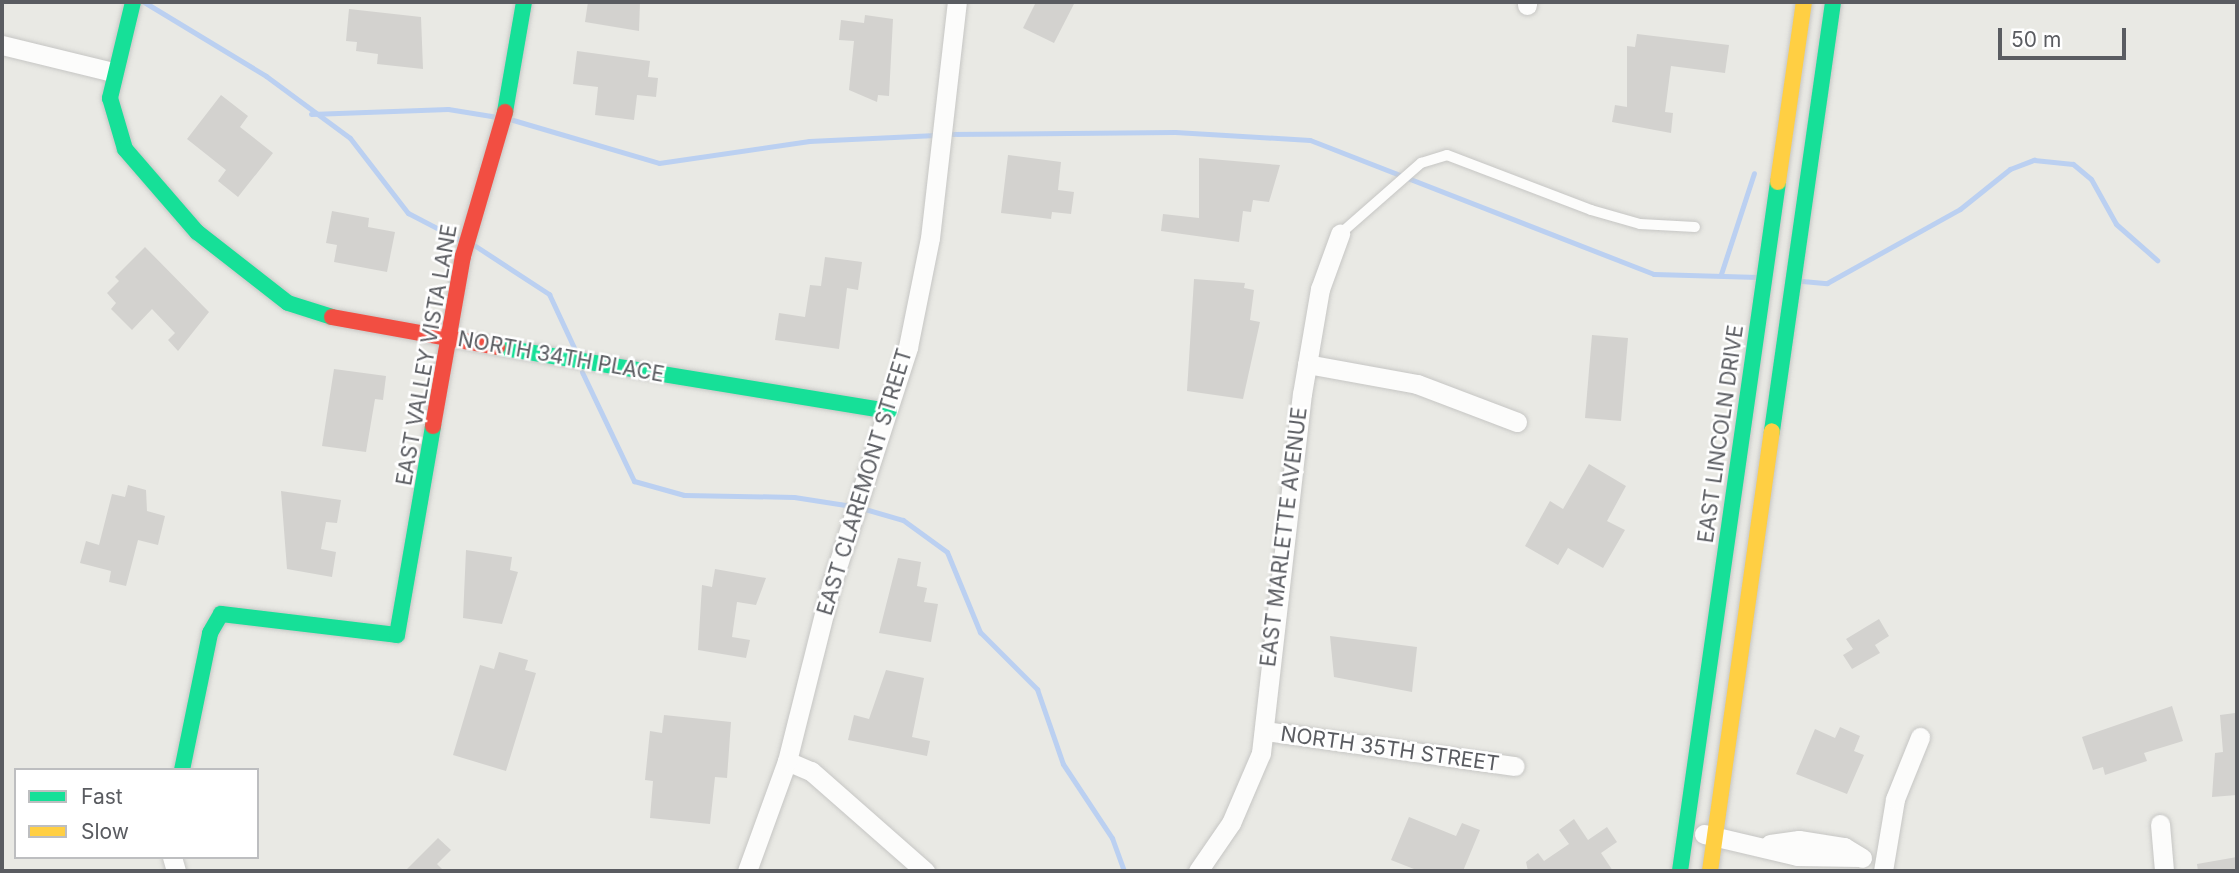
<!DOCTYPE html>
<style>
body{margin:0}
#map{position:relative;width:2239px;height:873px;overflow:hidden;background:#e9e9e4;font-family:Inter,sans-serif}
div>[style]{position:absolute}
.stream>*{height:5px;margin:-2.5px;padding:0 2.5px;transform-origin:2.5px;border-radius:2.5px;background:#bbd0f1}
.building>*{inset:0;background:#d3d2cf}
.roads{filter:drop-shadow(0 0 2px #c6c6c4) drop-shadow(0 0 2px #c6c6c4)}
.lane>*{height:10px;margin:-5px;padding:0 5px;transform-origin:5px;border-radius:5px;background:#fcfcfb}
.street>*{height:19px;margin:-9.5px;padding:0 9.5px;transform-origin:9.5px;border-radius:9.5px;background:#fcfcfb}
.fast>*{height:16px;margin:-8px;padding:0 8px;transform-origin:8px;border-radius:8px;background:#16e098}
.slow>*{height:16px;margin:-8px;padding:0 8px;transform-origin:8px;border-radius:8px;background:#ffcf43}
.jam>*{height:16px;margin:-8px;padding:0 8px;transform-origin:8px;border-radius:8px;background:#f24e42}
span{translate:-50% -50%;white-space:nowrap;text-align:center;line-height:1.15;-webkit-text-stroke:5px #fff;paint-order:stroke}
.street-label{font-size:21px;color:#5a5c61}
.frame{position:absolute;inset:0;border:4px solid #5a5c61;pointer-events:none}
.legend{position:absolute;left:14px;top:768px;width:245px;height:91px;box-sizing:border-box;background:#fff;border:2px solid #bdbec0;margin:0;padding:9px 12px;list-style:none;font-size:21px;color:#5a5c61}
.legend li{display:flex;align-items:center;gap:14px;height:35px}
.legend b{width:35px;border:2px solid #bdbec0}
.scale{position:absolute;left:1998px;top:28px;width:128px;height:32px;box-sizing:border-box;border:4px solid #5a5c61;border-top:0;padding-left:9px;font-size:21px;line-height:24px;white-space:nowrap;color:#5a5c61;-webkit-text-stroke:5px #fff;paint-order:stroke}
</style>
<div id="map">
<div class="stream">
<div style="left:144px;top:2px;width:143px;rotate:31.2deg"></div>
<div style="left:266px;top:76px;width:104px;rotate:36.4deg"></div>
<div style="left:350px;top:138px;width:95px;rotate:52.3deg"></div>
<div style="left:408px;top:213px;width:56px;rotate:27.5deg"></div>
<div style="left:311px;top:114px;width:137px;rotate:-2.1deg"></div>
<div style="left:448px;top:109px;width:50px;rotate:9.3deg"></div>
<div style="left:513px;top:120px;width:152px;rotate:16.4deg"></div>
<div style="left:659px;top:163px;width:152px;rotate:-8.3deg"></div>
<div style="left:809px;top:141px;width:127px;rotate:-2.7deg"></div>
<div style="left:946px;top:134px;width:229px;rotate:-0.5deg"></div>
<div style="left:1175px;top:132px;width:135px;rotate:3.4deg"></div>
<div style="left:1310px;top:140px;width:369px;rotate:21.3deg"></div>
<div style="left:1654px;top:274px;width:104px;rotate:1.7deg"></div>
<div style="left:474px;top:245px;width:90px;rotate:33.2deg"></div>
<div style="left:549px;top:294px;width:64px;rotate:65deg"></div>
<div style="left:1721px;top:274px;width:106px;rotate:-71.9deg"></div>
<div style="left:1802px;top:281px;width:25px;rotate:5deg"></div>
<div style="left:1827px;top:283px;width:152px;rotate:-29.1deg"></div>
<div style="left:1960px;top:209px;width:64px;rotate:-38.7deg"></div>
<div style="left:2010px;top:169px;width:26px;rotate:-21deg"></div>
<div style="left:2034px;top:160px;width:39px;rotate:6deg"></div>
<div style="left:2073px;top:164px;width:23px;rotate:40deg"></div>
<div style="left:2091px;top:179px;width:51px;rotate:60.9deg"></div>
<div style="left:2116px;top:224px;width:55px;rotate:41.3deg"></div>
<div style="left:582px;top:372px;width:121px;rotate:64.5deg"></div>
<div style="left:634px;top:481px;width:52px;rotate:15.6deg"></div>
<div style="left:684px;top:495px;width:110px;rotate:1deg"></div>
<div style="left:794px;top:497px;width:65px;rotate:8.9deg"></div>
<div style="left:858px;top:507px;width:47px;rotate:16.1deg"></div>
<div style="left:903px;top:520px;width:54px;rotate:36deg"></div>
<div style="left:947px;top:552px;width:87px;rotate:67.6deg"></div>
<div style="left:980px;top:632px;width:81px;rotate:45deg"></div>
<div style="left:1037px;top:689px;width:79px;rotate:70.9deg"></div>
<div style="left:1063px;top:764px;width:89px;rotate:56.5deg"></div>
<div style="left:1112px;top:838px;width:35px;rotate:70deg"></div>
</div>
<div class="building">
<div style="clip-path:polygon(588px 2px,640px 2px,639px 31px,585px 22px)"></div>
<div style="clip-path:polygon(1036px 2px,1075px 2px,1054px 43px,1023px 28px)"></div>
<div style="clip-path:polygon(349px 9px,421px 17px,423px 69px,377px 64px,378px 54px,356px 51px,357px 42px,346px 41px)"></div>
<div style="clip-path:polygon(865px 15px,893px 19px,889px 96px,878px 95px,877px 102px,849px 90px,854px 41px,839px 40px,841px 20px,864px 23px)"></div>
<div style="clip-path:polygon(1637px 34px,1729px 45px,1725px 73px,1671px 66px,1665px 112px,1673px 113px,1671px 133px,1612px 122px,1615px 105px,1627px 107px,1627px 46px,1635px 47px)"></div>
<div style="clip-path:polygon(577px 51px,650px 61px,648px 77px,658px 78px,656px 97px,637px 95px,634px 120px,595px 115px,598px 87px,573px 84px)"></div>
<div style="clip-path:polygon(221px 95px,248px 116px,240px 127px,273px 153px,238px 197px,218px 181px,226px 170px,187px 139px)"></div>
<div style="clip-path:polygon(1008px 155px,1061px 162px,1058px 190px,1074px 192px,1071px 214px,1052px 212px,1051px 219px,1001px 213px)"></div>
<div style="clip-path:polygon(1199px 158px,1280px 165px,1269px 202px,1253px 200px,1251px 212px,1243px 211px,1239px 242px,1161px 231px,1163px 214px,1199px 218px)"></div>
<div style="clip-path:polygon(332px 211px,369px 218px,368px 227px,395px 232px,387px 272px,334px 262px,337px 245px,326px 243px)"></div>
<div style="clip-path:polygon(145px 247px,209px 312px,178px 351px,168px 340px,175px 333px,152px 309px,132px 330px,111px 309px,116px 303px,107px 293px,119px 281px,115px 277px)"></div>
<div style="clip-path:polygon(825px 257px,862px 262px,858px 290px,847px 288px,839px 349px,775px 340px,779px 313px,805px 317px,810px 285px,821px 286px)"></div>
<div style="clip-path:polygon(1194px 279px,1245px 283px,1244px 288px,1254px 290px,1250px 320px,1260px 322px,1243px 399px,1187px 391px)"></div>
<div style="clip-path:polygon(1592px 335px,1628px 338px,1621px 421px,1585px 418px)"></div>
<div style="clip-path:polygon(334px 369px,386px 376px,383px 400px,375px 399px,366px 452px,322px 446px)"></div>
<div style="clip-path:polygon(1589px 464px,1626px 486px,1607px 521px,1625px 530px,1603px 568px,1568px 548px,1558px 565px,1525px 546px,1550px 501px,1563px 509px)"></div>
<div style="clip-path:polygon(128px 485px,146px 490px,147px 511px,165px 516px,158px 545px,138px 540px,126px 586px,109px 582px,111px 571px,80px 563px,86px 541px,99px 545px,112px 494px,125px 497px)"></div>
<div style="clip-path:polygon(281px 491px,341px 500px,337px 523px,326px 522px,321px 549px,336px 552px,332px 577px,287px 569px)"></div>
<div style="clip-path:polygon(466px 550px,512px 557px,510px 570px,518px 572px,502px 624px,463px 618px)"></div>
<div style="clip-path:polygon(898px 558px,921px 562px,917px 586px,927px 588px,924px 602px,938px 604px,931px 642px,879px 633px)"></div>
<div style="clip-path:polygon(715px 569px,766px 578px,756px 605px,737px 602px,732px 637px,750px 640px,746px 658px,698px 650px,702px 585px,712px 587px)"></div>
<div style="clip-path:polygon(1879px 619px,1889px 636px,1875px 645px,1880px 653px,1852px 669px,1843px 655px,1853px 649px,1846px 639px)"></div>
<div style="clip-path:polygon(1330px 636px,1417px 647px,1412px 692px,1334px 677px)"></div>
<div style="clip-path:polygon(499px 652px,528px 660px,525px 670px,536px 673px,506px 771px,453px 755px,480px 665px,494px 669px)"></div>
<div style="clip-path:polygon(886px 670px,924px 678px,912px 737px,930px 741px,927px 756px,848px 740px,854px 715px,869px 719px)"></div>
<div style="clip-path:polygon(2172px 706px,2183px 741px,2144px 753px,2147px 761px,2105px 775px,2103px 767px,2093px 770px,2082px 737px)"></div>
<div style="clip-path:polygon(2235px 713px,2237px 795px,2212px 797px,2215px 753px,2223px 752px,2220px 715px)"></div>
<div style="clip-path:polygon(664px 715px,731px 722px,727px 778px,715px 777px,710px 824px,650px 818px,653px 781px,645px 780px,650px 731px,662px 733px)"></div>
<div style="clip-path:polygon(1840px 727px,1860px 736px,1854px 751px,1864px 755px,1847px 794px,1796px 774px,1815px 729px,1835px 738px)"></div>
<div style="clip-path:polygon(1409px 817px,1456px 836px,1462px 823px,1480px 830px,1463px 871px,1419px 871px,1391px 860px)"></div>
<div style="clip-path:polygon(1574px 819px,1588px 840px,1607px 827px,1617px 842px,1601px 853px,1613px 871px,1528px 871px,1526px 862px,1538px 853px,1544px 861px,1569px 844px,1559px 830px)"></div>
<div style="clip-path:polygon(438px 838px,451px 850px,437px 864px,444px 871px,405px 871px)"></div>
<div style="clip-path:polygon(2237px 857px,2237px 871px,2198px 871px,2197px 864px)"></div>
</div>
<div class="roads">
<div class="lane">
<div style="left:1340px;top:234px;width:108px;rotate:-41.2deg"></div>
<div style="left:1421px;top:163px;width:27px;rotate:-17deg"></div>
<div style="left:1447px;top:155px;width:154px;rotate:20.9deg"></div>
<div style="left:1591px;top:210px;width:51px;rotate:15.9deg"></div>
<div style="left:1640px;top:224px;width:55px;rotate:3.1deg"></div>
</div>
<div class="street">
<div style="left:1527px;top:5px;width:3px;rotate:-90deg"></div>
<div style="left:2px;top:45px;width:114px;rotate:13.7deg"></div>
<div style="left:1307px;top:364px;width:112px;rotate:10.3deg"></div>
<div style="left:1417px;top:384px;width:107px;rotate:20.8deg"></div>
<div style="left:1265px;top:731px;width:252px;rotate:8deg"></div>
<div style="left:787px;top:761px;width:26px;rotate:23deg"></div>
<div style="left:811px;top:771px;width:152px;rotate:41.3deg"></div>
<div style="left:2160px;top:824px;width:47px;rotate:85.1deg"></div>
<div style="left:1704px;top:834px;width:96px;rotate:13.3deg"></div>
<div style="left:1797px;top:856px;width:63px;rotate:0.9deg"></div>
<div style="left:1770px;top:844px;width:29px;rotate:-8deg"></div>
<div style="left:1799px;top:840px;width:46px;rotate:8.8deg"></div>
<div style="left:1844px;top:847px;width:21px;rotate:31deg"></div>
<div style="left:172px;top:857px;width:15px;rotate:74deg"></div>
<div style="left:747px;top:871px;width:117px;rotate:-70deg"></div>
<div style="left:787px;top:761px;width:180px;rotate:-75.9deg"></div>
<div style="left:831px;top:586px;width:251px;rotate:-72.1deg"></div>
<div style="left:908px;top:347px;width:111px;rotate:-78.6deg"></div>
<div style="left:930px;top:238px;width:238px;rotate:-83.5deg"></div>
<div style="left:1198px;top:871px;width:58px;rotate:-55.5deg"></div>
<div style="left:1231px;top:823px;width:76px;rotate:-66.8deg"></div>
<div style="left:1261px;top:753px;width:361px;rotate:-83.5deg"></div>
<div style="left:1302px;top:394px;width:107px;rotate:-80.3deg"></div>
<div style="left:1320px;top:289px;width:59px;rotate:-70deg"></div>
<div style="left:1883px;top:871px;width:73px;rotate:-80.5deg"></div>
<div style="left:1895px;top:799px;width:67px;rotate:-68deg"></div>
</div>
<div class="fast">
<div style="left:133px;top:2px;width:99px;rotate:103.5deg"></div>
<div style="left:110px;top:98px;width:53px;rotate:73.6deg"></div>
<div style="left:125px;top:149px;width:110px;rotate:49.1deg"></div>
<div style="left:197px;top:232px;width:115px;rotate:38deg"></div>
<div style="left:288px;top:303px;width:46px;rotate:17.7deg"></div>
<div style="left:505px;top:112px;width:112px;rotate:-80.2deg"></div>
<div style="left:497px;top:347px;width:397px;rotate:9.3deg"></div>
<div style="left:1772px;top:431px;width:433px;rotate:-81.9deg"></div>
<div style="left:182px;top:770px;width:140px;rotate:-78.4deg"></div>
<div style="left:210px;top:633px;width:22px;rotate:-60deg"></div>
<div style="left:221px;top:614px;width:177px;rotate:6.8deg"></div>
<div style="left:397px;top:635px;width:212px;rotate:-80.2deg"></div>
<div style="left:1680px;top:871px;width:696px;rotate:-81.9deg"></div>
</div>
<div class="slow">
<div style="left:1778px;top:182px;width:182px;rotate:-81.8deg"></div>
<div style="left:1710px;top:871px;width:444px;rotate:-82deg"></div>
</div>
<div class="jam">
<div style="left:332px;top:317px;width:168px;rotate:10.3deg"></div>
<div style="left:433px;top:426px;width:173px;rotate:-80deg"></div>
<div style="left:463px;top:256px;width:150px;rotate:-73.7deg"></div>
</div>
</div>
<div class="street-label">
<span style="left:427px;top:355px;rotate:-80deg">EAST VALLEY VISTA LANE</span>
<span style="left:561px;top:357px;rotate:10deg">NORTH 34TH PLACE</span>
<span style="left:1721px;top:434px;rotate:-82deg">EAST LINCOLN DRIVE</span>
<span style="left:865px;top:482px;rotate:-73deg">EAST CLAREMONT STREET</span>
<span style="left:1284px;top:537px;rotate:-83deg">EAST MARLETTE AVENUE</span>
<span style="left:1390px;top:749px;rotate:8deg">NORTH 35TH STREET</span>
</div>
<div class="frame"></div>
<ul class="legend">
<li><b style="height:9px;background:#16e098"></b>Fast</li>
<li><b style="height:9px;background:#ffcf43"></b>Slow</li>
</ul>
<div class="scale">50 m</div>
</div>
